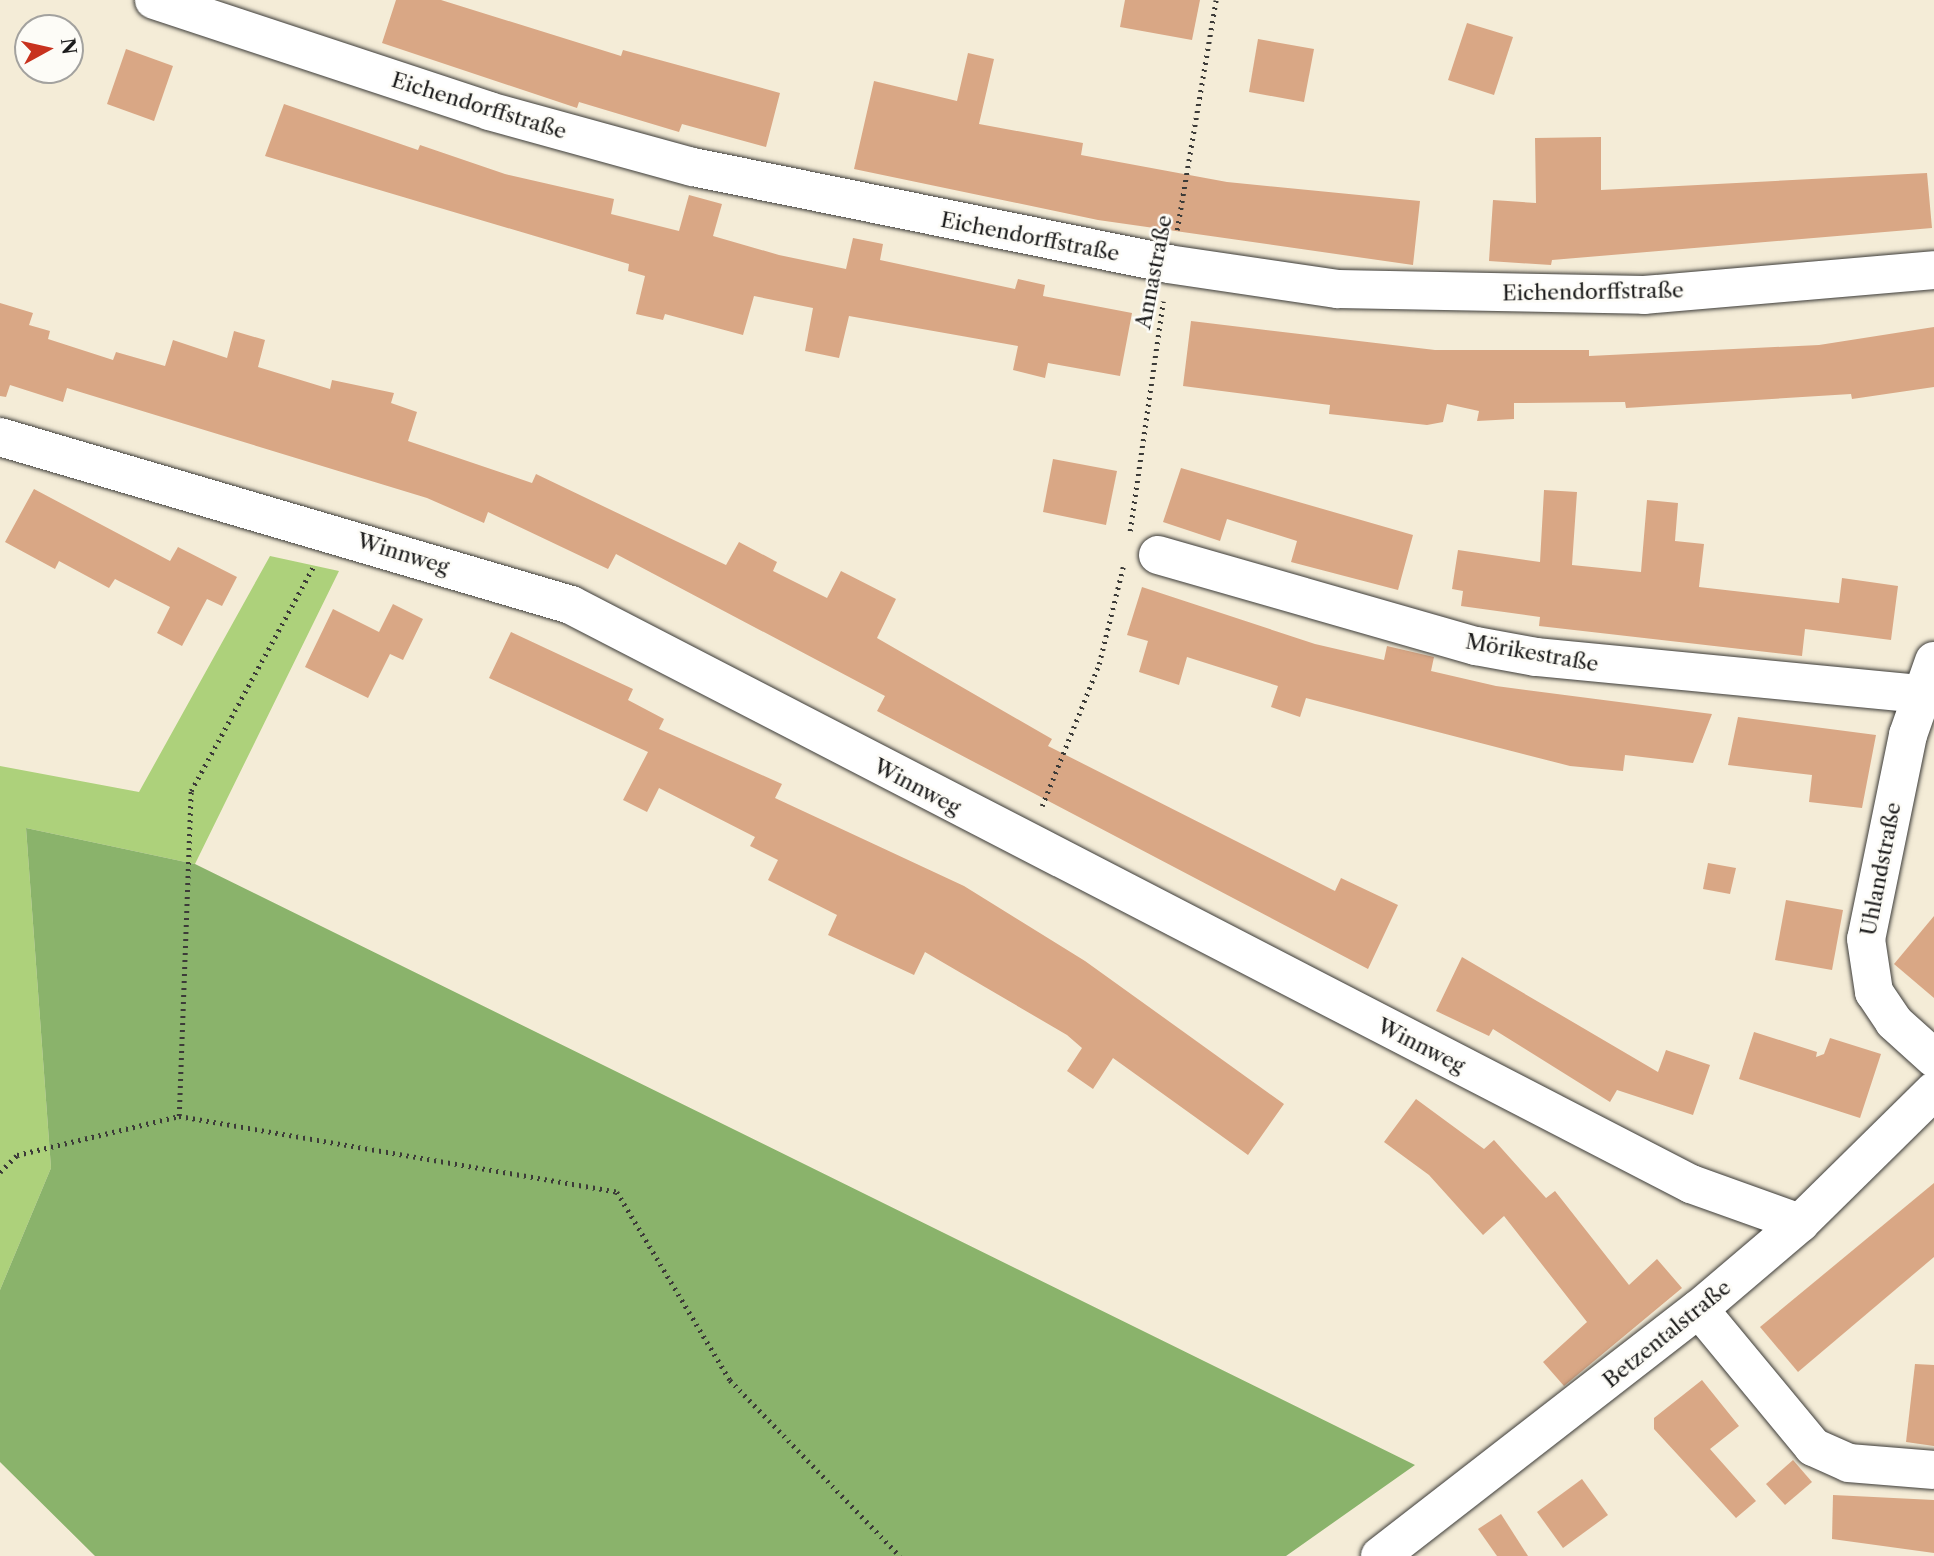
<!DOCTYPE html>
<meta charset="utf-8">
<style>
body{margin:0}
#map{position:relative;width:1934px;height:1556px;overflow:hidden;background:#f4ecd7;font-family:"Libre Caslon Text",serif}
div>[style]{position:absolute}
.green>*{inset:0;background:#add17b}
.forest>*{inset:0;background:#8ab36b}
.building>*{inset:0;background:#d9a785}
.path>*{height:4.5px;margin-top:-2.25px;transform-origin:0;background:repeating-linear-gradient(90deg,#3c3b38 0 2px,transparent 0 7px)}
.roads{filter:drop-shadow(0 0 2px #3c3b38) drop-shadow(0 0 2px #3c3b38)}
.street>*{height:38px;margin:-19px;padding:0 19px;transform-origin:19px;border-radius:19px;background:#fff}
span{translate:-50% -50%;white-space:nowrap;text-align:center;line-height:1.15;-webkit-text-stroke:5px #fdfcf7;paint-order:stroke}
.street-label{font-size:21px;color:#1c1c1c}
.north{position:absolute;left:14px;top:14px;width:70px;height:70px;box-sizing:border-box;background:#fdfcf7;border:2px solid #a3a29f;border-radius:50%;rotate:82deg;font-size:19px;font-weight:700;line-height:28px;text-align:center;color:#1c1c1c}
.north::after{content:'';display:block;margin:auto;width:24px;height:32px;background:#c8321e;clip-path:polygon(50% 0,100% 100%,50% 72%,0 100%)}
</style>
<div id="map">
<div class="green">
<div style="clip-path:polygon(270px 556px,339px 571px,195px 864px,26px 828px,51px 1168px,0 1290px,0 766px,139px 792px)"></div>
</div>
<div class="forest">
<div style="clip-path:polygon(26px 828px,195px 864px,1415px 1465px,1286px 1556px,95px 1556px,0 1462px,0 1290px,51px 1168px)"></div>
</div>
<div class="building">
<div style="clip-path:polygon(396px 0,441px 0,621px 56px,623px 50px,780px 93px,766px 147px,682px 124px,679px 132px,579px 102px,577px 108px,382px 43px)"></div>
<div style="clip-path:polygon(1125px 0,1200px 0,1192px 40px,1120px 27px)"></div>
<div style="clip-path:polygon(1467px 23px,1513px 37px,1494px 95px,1448px 80px)"></div>
<div style="clip-path:polygon(1258px 39px,1314px 49px,1304px 102px,1249px 92px)"></div>
<div style="clip-path:polygon(126px 49px,173px 66px,154px 121px,107px 104px)"></div>
<div style="clip-path:polygon(968px 53px,994px 59px,979px 124px,1083px 143px,1081px 155px,1227px 182px,1420px 201px,1413px 265px,1098px 220px,854px 169px,874px 81px,957px 101px)"></div>
<div style="clip-path:polygon(284px 104px,418px 150px,420px 145px,505px 174px,614px 199px,611px 214px,679px 231px,689px 195px,722px 204px,713px 236px,779px 255px,846px 269px,853px 238px,883px 244px,880px 260px,1015px 289px,1018px 279px,1045px 285px,1043px 296px,1132px 313px,1120px 376px,1048px 363px,1045px 378px,1013px 370px,1018px 346px,849px 316px,839px 358px,805px 351px,813px 308px,754px 296px,743px 335px,665px 314px,663px 320px,636px 314px,645px 276px,628px 271px,629px 264px,265px 156px)"></div>
<div style="clip-path:polygon(1601px 137px,1601px 190px,1927px 173px,1932px 228px,1552px 260px,1551px 265px,1489px 261px,1493px 200px,1536px 203px,1535px 138px)"></div>
<div style="clip-path:polygon(0 303px,33px 313px,29px 325px,50px 331px,48px 339px,113px 360px,116px 352px,165px 366px,173px 340px,227px 358px,234px 331px,265px 340px,258px 367px,330px 389px,332px 380px,394px 393px,391px 403px,417px 412px,408px 441px,532px 483px,536px 474px,726px 565px,739px 542px,777px 562px,773px 571px,827px 598px,841px 571px,896px 599px,877px 638px,1052px 739px,1048px 746px,1335px 891px,1341px 878px,1398px 905px,1368px 969px,877px 711px,885px 696px,616px 554px,608px 569px,488px 512px,484px 523px,427px 498px,67px 388px,63px 402px,10px 385px,6px 397px,0 396px)"></div>
<div style="clip-path:polygon(1191px 321px,1435px 350px,1589px 350px,1589px 356px,1819px 345px,1934px 327px,1934px 387px,1852px 399px,1851px 394px,1626px 408px,1625px 402px,1514px 403px,1514px 419px,1477px 421px,1479px 411px,1447px 404px,1443px 422px,1427px 425px,1329px 414px,1330px 405px,1183px 386px)"></div>
<div style="clip-path:polygon(1053px 459px,1117px 471px,1106px 525px,1043px 512px)"></div>
<div style="clip-path:polygon(1181px 468px,1413px 535px,1398px 590px,1291px 562px,1297px 541px,1227px 519px,1220px 541px,1163px 522px)"></div>
<div style="clip-path:polygon(34px 489px,170px 561px,178px 547px,237px 577px,222px 606px,207px 599px,182px 646px,157px 633px,170px 607px,115px 579px,109px 588px,59px 561px,55px 569px,5px 542px)"></div>
<div style="clip-path:polygon(1544px 490px,1577px 492px,1572px 565px,1641px 572px,1647px 500px,1678px 503px,1675px 541px,1704px 544px,1699px 587px,1839px 603px,1842px 578px,1898px 586px,1891px 640px,1805px 629px,1802px 656px,1539px 626px,1540px 617px,1461px 606px,1463px 591px,1452px 589px,1458px 550px,1540px 562px)"></div>
<div style="clip-path:polygon(1142px 587px,1315px 644px,1384px 660px,1387px 646px,1434px 657px,1431px 671px,1496px 686px,1712px 714px,1693px 763px,1625px 755px,1623px 771px,1570px 766px,1306px 698px,1300px 717px,1271px 707px,1278px 686px,1187px 657px,1179px 685px,1139px 672px,1148px 641px,1127px 635px)"></div>
<div style="clip-path:polygon(393px 604px,423px 619px,403px 660px,390px 654px,368px 698px,305px 667px,333px 609px,379px 632px)"></div>
<div style="clip-path:polygon(511px 632px,633px 689px,628px 700px,664px 719px,659px 729px,782px 784px,775px 798px,964px 886px,1085px 961px,1284px 1104px,1248px 1155px,1113px 1058px,1093px 1089px,1067px 1071px,1082px 1048px,1067px 1035px,925px 952px,914px 975px,828px 935px,837px 915px,768px 880px,778px 860px,750px 846px,755px 837px,659px 788px,647px 812px,623px 800px,648px 752px,489px 678px)"></div>
<div style="clip-path:polygon(1738px 717px,1876px 735px,1862px 808px,1809px 802px,1812px 775px,1728px 765px)"></div>
<div style="clip-path:polygon(1708px 863px,1736px 868px,1730px 894px,1703px 889px)"></div>
<div style="clip-path:polygon(1786px 900px,1843px 910px,1832px 970px,1775px 960px)"></div>
<div style="clip-path:polygon(1934px 916px,1934px 998px,1894px 964px)"></div>
<div style="clip-path:polygon(1462px 957px,1658px 1072px,1666px 1050px,1710px 1065px,1693px 1115px,1617px 1090px,1610px 1102px,1493px 1029px,1489px 1036px,1436px 1011px)"></div>
<div style="clip-path:polygon(1754px 1032px,1817px 1052px,1816px 1057px,1824px 1054px,1830px 1038px,1881px 1054px,1860px 1118px,1739px 1079px)"></div>
<div style="clip-path:polygon(1416px 1099px,1484px 1149px,1494px 1140px,1546px 1198px,1555px 1191px,1629px 1285px,1657px 1259px,1682px 1288px,1564px 1386px,1543px 1362px,1587px 1322px,1504px 1216px,1483px 1235px,1429px 1175px,1384px 1142px)"></div>
<div style="clip-path:polygon(1934px 1183px,1934px 1257px,1798px 1372px,1760px 1327px)"></div>
<div style="clip-path:polygon(1915px 1364px,1934px 1365px,1934px 1446px,1906px 1442px)"></div>
<div style="clip-path:polygon(1702px 1380px,1739px 1426px,1710px 1449px,1756px 1501px,1736px 1518px,1654px 1429px,1654px 1418px)"></div>
<div style="clip-path:polygon(1793px 1460px,1812px 1482px,1785px 1505px,1766px 1484px)"></div>
<div style="clip-path:polygon(1582px 1479px,1608px 1515px,1563px 1548px,1537px 1512px)"></div>
<div style="clip-path:polygon(1833px 1495px,1934px 1500px,1934px 1553px,1832px 1539px)"></div>
<div style="clip-path:polygon(1501px 1514px,1528px 1556px,1497px 1556px,1478px 1529px)"></div>
</div>
<div class="path">
<div style="left:1177px;top:230px;width:233px;rotate:-80.4deg"></div>
<div style="left:1130px;top:531px;width:232px;rotate:-81.8deg"></div>
<div style="left:1042px;top:806px;width:153px;rotate:-68.1deg"></div>
<div style="left:1099px;top:664px;width:100px;rotate:-76.1deg"></div>
<div style="left:179px;top:1116px;width:325px;rotate:-87.9deg"></div>
<div style="left:191px;top:791px;width:255px;rotate:-61.4deg"></div>
<div style="left:0;top:1172px;width:24px;rotate:-45deg"></div>
<div style="left:17px;top:1155px;width:167px;rotate:-13.5deg"></div>
<div style="left:179px;top:1116px;width:445px;rotate:9.8deg"></div>
<div style="left:617px;top:1192px;width:219px;rotate:59deg"></div>
<div style="left:730px;top:1380px;width:245px;rotate:46deg"></div>
</div>
<div class="roads">
<div class="street">
<div style="left:154px;top:0;width:353px;rotate:18.3deg"></div>
<div style="left:489px;top:111px;width:212px;rotate:15.4deg"></div>
<div style="left:693px;top:167px;width:485px;rotate:11.5deg"></div>
<div style="left:1168px;top:264px;width:172px;rotate:8.4deg"></div>
<div style="left:1338px;top:289px;width:306px;rotate:1.1deg"></div>
<div style="left:1644px;top:295px;width:291px;rotate:-4.9deg"></div>
<div style="left:0;top:437px;width:595px;rotate:16.39deg"></div>
<div style="left:571px;top:605px;width:1261px;rotate:27.34deg"></div>
<div style="left:1691px;top:1184px;width:116px;rotate:19.7deg"></div>
<div style="left:1158px;top:555px;width:331px;rotate:16deg"></div>
<div style="left:1476px;top:646px;width:61px;rotate:10.4deg"></div>
<div style="left:1536px;top:657px;width:384px;rotate:5.5deg"></div>
<div style="left:1934px;top:661px;width:78px;rotate:109.4deg"></div>
<div style="left:1908px;top:735px;width:208px;rotate:101.6deg"></div>
<div style="left:1866px;top:939px;width:54px;rotate:81.4deg"></div>
<div style="left:1874px;top:992px;width:36px;rotate:56deg"></div>
<div style="left:1894px;top:1022px;width:54px;rotate:42deg"></div>
<div style="left:1699px;top:1309px;width:179px;rotate:50.4deg"></div>
<div style="left:1813px;top:1447px;width:39px;rotate:24deg"></div>
<div style="left:1849px;top:1463px;width:85px;rotate:4.7deg"></div>
<div style="left:1380px;top:1556px;width:403px;rotate:-37.8deg"></div>
<div style="left:1699px;top:1309px;width:133px;rotate:-40.4deg"></div>
<div style="left:1800px;top:1223px;width:188px;rotate:-44.6deg"></div>
</div>
</div>
<div class="street-label">
<span style="left:479px;top:106px;rotate:17deg">Eichendorffstraße</span>
<span style="left:1030px;top:237px;rotate:11deg">Eichendorffstraße</span>
<span style="left:1154px;top:272px;rotate:-79deg">Annastraße</span>
<span style="left:1593px;top:292px;rotate:-1deg">Eichendorffstraße</span>
<span style="left:403px;top:554px;rotate:17deg">Winnweg</span>
<span style="left:1532px;top:653px;rotate:10deg">Mörikestraße</span>
<span style="left:917px;top:787px;rotate:28deg">Winnweg</span>
<span style="left:1881px;top:869px;rotate:-79deg">Uhlandstraße</span>
<span style="left:1421px;top:1046px;rotate:27deg">Winnweg</span>
<span style="left:1667px;top:1334px;rotate:-39deg">Betzentalstraße</span>
</div>
<div class="north">N</div>
</div>
